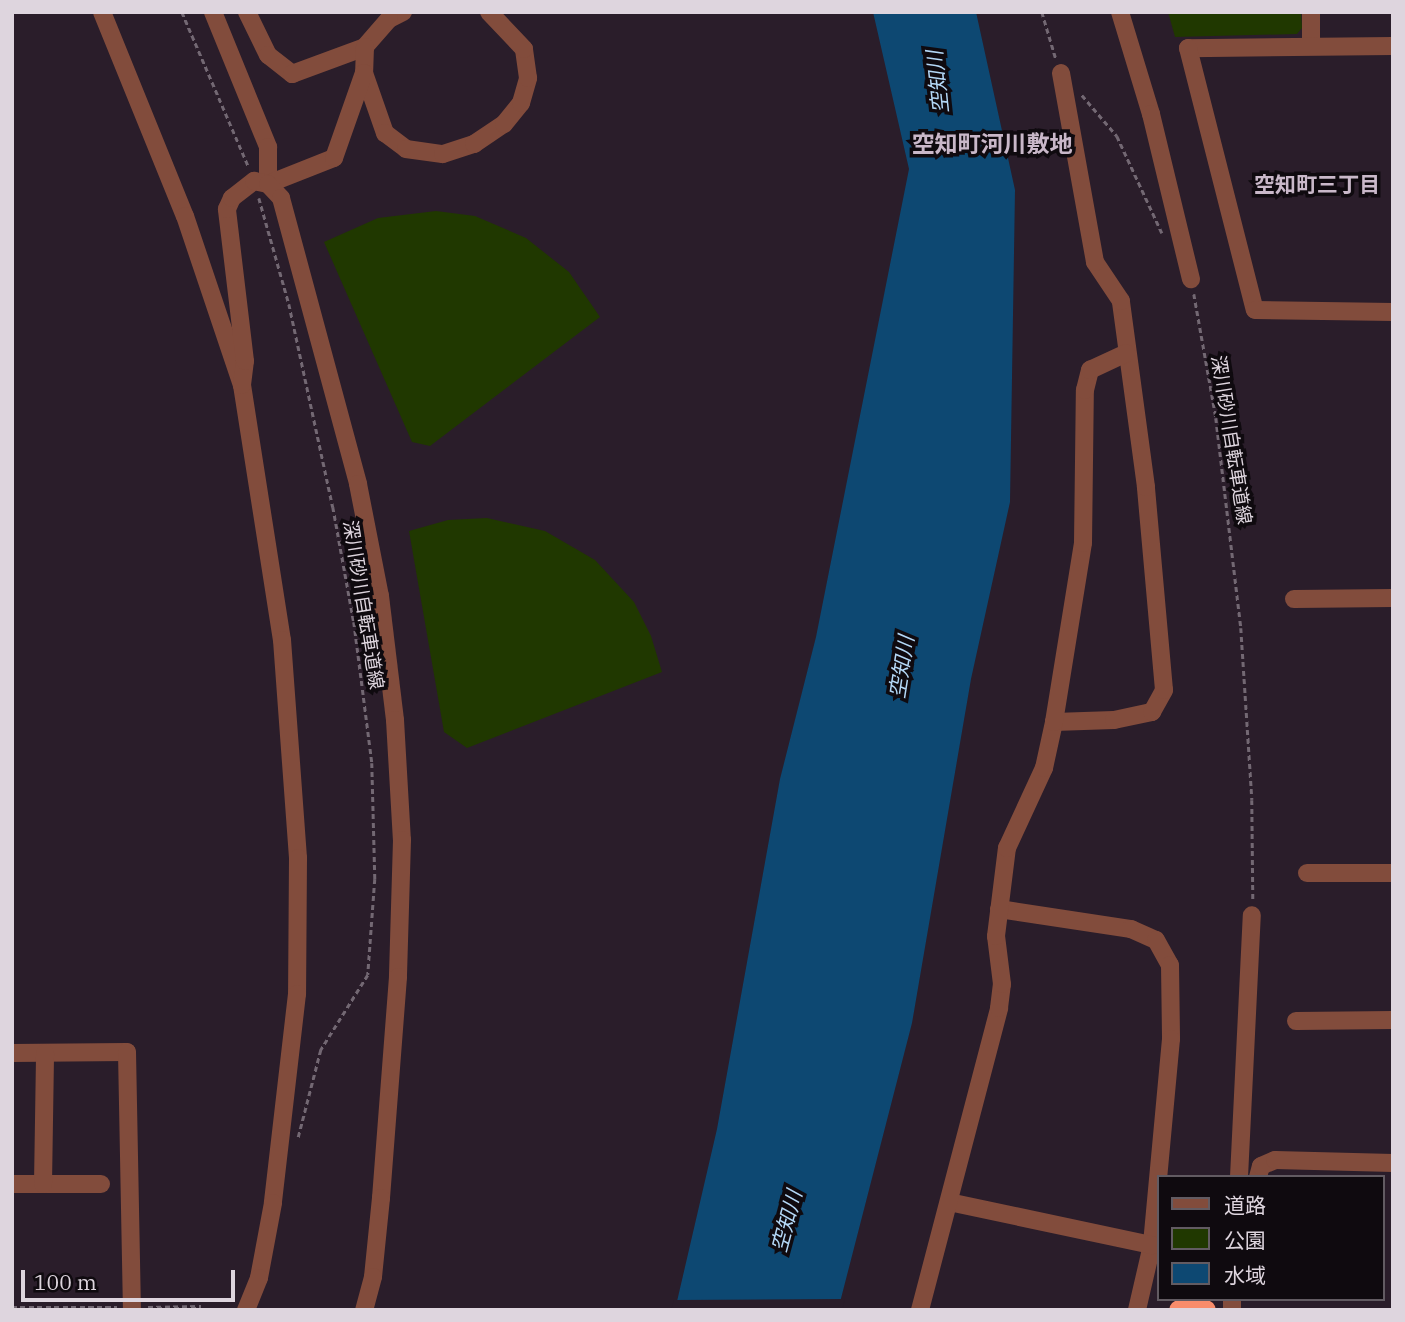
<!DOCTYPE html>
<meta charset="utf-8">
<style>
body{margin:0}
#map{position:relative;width:1405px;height:1322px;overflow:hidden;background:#2a1d2a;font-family:"IBM Plex Serif","Noto Sans JP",serif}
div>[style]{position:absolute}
.green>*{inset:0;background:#203800}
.water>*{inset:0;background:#0d4872}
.pier>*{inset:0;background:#2a1d2a}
.path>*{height:2.5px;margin-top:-1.25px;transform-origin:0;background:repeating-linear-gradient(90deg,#736873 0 5px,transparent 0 8.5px)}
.minor>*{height:18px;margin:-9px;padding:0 9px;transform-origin:9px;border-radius:9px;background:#824c3c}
.highway-bridge>*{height:21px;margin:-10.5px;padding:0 10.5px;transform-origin:10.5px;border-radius:10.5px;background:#f88c6b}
span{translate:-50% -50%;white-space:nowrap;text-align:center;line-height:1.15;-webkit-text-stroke:7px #0f0a0f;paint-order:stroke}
.street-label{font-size:19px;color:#ded5de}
.water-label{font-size:21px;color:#b4d8f7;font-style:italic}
.neighbourhood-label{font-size:21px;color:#c9b8c9;font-weight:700}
.quarter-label{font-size:23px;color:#c9b8c9;font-weight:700}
.frame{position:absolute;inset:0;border:14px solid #ded5de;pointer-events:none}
.legend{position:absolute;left:1157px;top:1175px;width:228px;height:126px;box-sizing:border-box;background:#0f0a0f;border:2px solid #625b62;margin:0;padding:9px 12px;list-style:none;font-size:21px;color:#ded5de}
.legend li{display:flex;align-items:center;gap:14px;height:35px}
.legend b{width:35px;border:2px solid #625b62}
.scale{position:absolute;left:21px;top:1270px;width:214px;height:32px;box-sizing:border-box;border:4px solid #ded5de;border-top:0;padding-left:9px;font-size:21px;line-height:24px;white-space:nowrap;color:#ded5de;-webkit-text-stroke:5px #0f0a0f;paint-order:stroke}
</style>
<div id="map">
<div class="green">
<div style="clip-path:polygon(1168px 12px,1301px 12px,1302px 28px,1297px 34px,1175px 37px)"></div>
<div style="clip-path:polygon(436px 211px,475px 216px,526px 238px,569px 272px,600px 317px,430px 446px,412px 442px,324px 242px,378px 218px)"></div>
<div style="clip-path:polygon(487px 518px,545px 531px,595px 560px,634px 602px,651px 636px,662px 672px,467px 748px,444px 732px,409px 531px,448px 520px)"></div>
</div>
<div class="water">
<div style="clip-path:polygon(873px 12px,976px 12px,1015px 190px,1010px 502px,971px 679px,912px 1023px,838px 1310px,675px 1310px,717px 1129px,780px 779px,816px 637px,909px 169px)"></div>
</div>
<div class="pier">
<div style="clip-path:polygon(845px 1299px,842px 1310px,671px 1310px,674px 1300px)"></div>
</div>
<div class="path">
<div style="left:182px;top:12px;width:167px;rotate:66.7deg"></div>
<div style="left:1042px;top:12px;width:49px;rotate:73.4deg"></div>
<div style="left:1082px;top:95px;width:54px;rotate:49.5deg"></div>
<div style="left:1117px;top:136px;width:107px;rotate:65.1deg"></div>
<div style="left:259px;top:198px;width:110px;rotate:74.2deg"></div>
<div style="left:289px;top:304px;width:208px;rotate:77.8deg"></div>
<div style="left:333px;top:507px;width:117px;rotate:79.7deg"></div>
<div style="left:354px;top:622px;width:142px;rotate:82.7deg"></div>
<div style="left:372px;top:763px;width:116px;rotate:88.5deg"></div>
<div style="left:375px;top:879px;width:96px;rotate:94.2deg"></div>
<div style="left:368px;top:975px;width:89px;rotate:122.1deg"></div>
<div style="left:321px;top:1050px;width:92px;rotate:104.5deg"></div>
<div style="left:1194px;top:294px;width:126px;rotate:79.9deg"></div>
<div style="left:1216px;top:418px;width:211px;rotate:83.2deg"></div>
<div style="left:1241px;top:628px;width:172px;rotate:86.3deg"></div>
<div style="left:1252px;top:800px;width:99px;rotate:89.4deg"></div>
<div style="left:12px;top:1307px;width:105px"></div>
<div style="left:148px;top:1307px;width:53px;rotate:-1.1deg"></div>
</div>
<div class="minor">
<div style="left:102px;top:12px;width:220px;rotate:67.9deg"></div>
<div style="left:185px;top:216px;width:178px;rotate:71.4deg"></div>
<div style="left:242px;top:385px;width:258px;rotate:81.1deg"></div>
<div style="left:282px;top:640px;width:219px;rotate:85.8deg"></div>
<div style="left:298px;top:858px;width:136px;rotate:90.4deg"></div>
<div style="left:297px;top:994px;width:210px;rotate:96.6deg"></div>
<div style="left:273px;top:1203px;width:76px;rotate:100.6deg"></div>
<div style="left:259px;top:1278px;width:35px;rotate:112deg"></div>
<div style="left:213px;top:12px;width:146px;rotate:67.8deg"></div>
<div style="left:268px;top:147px;width:37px;rotate:90deg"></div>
<div style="left:247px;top:12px;width:48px;rotate:64deg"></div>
<div style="left:268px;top:55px;width:31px;rotate:38deg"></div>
<div style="left:292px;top:74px;width:78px;rotate:-20.3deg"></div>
<div style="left:403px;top:12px;width:16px;rotate:153deg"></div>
<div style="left:389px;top:19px;width:37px;rotate:131deg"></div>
<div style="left:365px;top:47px;width:26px;rotate:92deg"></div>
<div style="left:364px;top:73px;width:64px;rotate:70.7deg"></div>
<div style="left:385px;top:133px;width:26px;rotate:37deg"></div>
<div style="left:406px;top:149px;width:37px;rotate:8deg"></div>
<div style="left:443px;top:154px;width:33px;rotate:-18deg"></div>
<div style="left:474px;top:144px;width:36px;rotate:-34deg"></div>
<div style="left:504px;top:124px;width:27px;rotate:-51deg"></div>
<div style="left:521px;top:103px;width:26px;rotate:-74deg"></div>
<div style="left:528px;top:78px;width:29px;rotate:-98deg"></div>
<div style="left:524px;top:49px;width:51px;rotate:-133.4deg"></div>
<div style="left:1120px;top:12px;width:107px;rotate:73.1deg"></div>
<div style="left:1151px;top:114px;width:170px;rotate:76.4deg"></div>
<div style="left:1311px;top:46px;width:34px;rotate:-90deg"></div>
<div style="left:1393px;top:46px;width:205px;rotate:179.4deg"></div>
<div style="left:1188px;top:48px;width:270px;rotate:75.7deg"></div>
<div style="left:1255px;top:310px;width:138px;rotate:0.8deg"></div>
<div style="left:268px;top:184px;width:71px;rotate:-21.5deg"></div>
<div style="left:334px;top:158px;width:90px;rotate:-70.6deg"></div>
<div style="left:242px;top:385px;width:24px;rotate:-83deg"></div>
<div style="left:245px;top:361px;width:153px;rotate:-96.8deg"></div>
<div style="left:227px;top:209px;width:12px;rotate:-66deg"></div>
<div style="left:232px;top:198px;width:28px;rotate:-38deg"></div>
<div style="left:254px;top:181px;width:14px;rotate:12deg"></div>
<div style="left:268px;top:184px;width:19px;rotate:47deg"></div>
<div style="left:281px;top:198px;width:296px;rotate:74.9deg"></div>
<div style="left:358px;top:484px;width:114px;rotate:78.9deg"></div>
<div style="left:380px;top:596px;width:125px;rotate:83.1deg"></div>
<div style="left:395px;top:720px;width:120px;rotate:86.7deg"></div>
<div style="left:402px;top:840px;width:137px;rotate:91.7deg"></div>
<div style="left:398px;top:977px;width:222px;rotate:94.4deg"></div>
<div style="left:381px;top:1198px;width:79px;rotate:95.8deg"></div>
<div style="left:373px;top:1277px;width:34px;rotate:105deg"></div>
<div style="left:1294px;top:599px;width:99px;rotate:-0.6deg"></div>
<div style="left:1054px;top:722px;width:60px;rotate:-1.9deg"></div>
<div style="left:1114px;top:720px;width:39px;rotate:-12deg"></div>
<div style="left:1152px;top:712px;width:25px;rotate:-61deg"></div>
<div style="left:1164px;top:690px;width:204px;rotate:-95.1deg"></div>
<div style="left:1146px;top:487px;width:188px;rotate:-97.7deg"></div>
<div style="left:1121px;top:301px;width:47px;rotate:-123.7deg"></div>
<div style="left:1095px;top:262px;width:192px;rotate:-100.2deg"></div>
<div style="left:1307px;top:873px;width:86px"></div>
<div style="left:999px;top:909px;width:134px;rotate:8.6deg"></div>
<div style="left:1131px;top:929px;width:27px;rotate:24deg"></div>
<div style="left:1156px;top:940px;width:29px;rotate:61deg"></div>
<div style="left:1170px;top:965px;width:74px;rotate:89.2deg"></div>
<div style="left:1171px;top:1039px;width:207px;rotate:95.3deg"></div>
<div style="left:1152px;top:1245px;width:67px;rotate:103deg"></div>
<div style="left:1296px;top:1021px;width:97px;rotate:-0.6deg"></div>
<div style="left:12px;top:1053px;width:115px;rotate:-0.5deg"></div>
<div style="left:127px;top:1052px;width:258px;rotate:88.9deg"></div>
<div style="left:1239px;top:1177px;width:262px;rotate:-87.2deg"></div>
<div style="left:1258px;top:1177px;width:11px;rotate:-75deg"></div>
<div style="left:1261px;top:1166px;width:15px;rotate:-23deg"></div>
<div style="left:1275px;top:1160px;width:118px;rotate:1.5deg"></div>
<div style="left:12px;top:1184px;width:89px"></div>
<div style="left:43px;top:1184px;width:131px;rotate:-89.1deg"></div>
<div style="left:949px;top:1202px;width:208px;rotate:12deg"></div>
<div style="left:920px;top:1310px;width:312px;rotate:-75.3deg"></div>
<div style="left:999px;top:1008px;width:24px;rotate:-83deg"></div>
<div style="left:1002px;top:984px;width:48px;rotate:-97.1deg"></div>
<div style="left:996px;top:936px;width:89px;rotate:-82.9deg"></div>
<div style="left:1007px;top:848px;width:88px;rotate:-65.2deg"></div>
<div style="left:1044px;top:768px;width:47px;rotate:-77.7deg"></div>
<div style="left:1054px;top:722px;width:181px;rotate:-80.8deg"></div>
<div style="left:1083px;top:543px;width:153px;rotate:-89.3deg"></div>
<div style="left:1085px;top:390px;width:21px;rotate:-76deg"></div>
<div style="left:1090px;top:370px;width:40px;rotate:-25deg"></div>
<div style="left:1232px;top:1310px;width:11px;rotate:-90deg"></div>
</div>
<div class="highway-bridge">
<div style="left:1179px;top:1310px;width:26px"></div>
</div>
<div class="street-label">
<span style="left:1231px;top:440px;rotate:81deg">深川砂川自転車道線</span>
<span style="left:363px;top:605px;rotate:81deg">深川砂川自転車道線</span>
</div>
<div class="water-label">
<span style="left:937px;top:82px;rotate:-96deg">空知川</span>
<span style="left:901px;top:667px;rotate:-81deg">空知川</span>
<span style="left:786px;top:1221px;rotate:-75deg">空知川</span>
</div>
<div class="neighbourhood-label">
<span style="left:1317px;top:184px">空知町三丁目</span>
</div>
<div class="quarter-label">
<span style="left:992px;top:143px">空知町河川敷地</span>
</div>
<div class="frame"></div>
<ul class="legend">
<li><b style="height:9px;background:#824c3c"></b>道路</li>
<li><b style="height:19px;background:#203800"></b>公園</li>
<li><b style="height:19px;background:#0d4872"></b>水域</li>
</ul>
<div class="scale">100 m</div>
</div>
